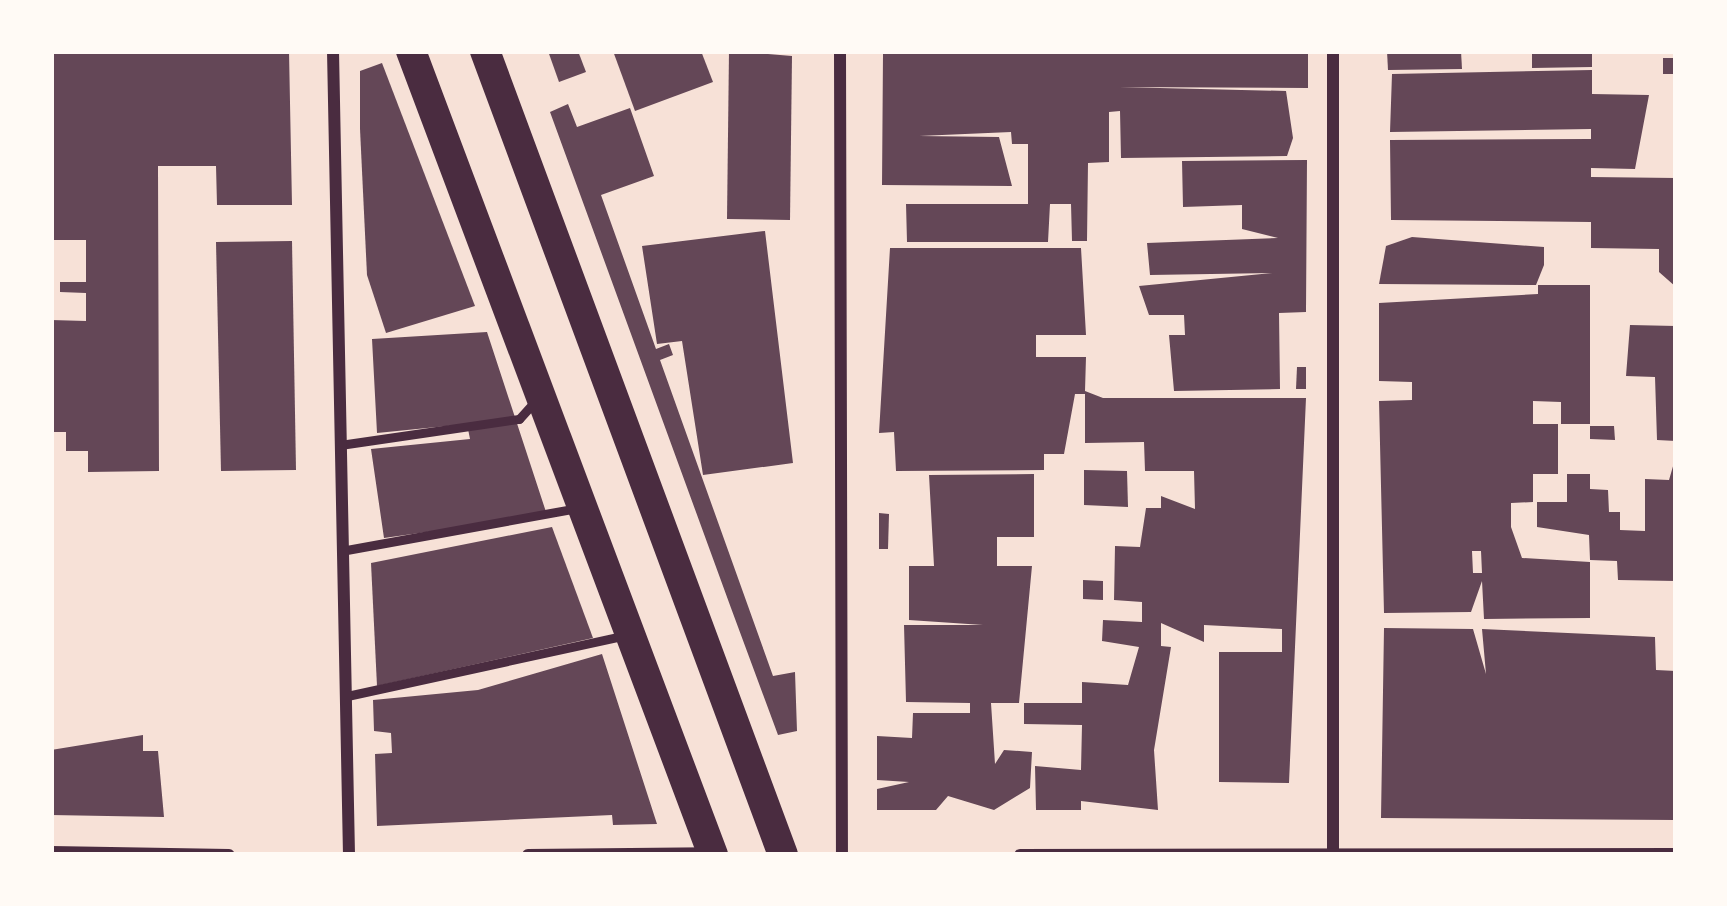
<!DOCTYPE html>
<style>
body{margin:0}
#map{position:relative;width:1727px;height:906px;overflow:hidden;background:#f7e1d7;font-family:"Titillium Web",sans-serif}
div>[style]{position:absolute}
.building>*{inset:0;background:#644757}
.service>*{height:9px;margin:-4.5px;padding:0 4.5px;transform-origin:4.5px;border-radius:4.5px;background:#4a2c40}
.minor>*{height:12px;margin:-6px;padding:0 6px;transform-origin:6px;border-radius:6px;background:#4a2c40}
.primary>*{height:30px;margin:-15px;padding:0 15px;transform-origin:15px;border-radius:15px;background:#4a2c40}
span{translate:-50% -50%;white-space:nowrap;text-align:center;line-height:1.15;-webkit-text-stroke:12px #fffaf5;paint-order:stroke}
.frame{position:absolute;inset:0;border:54px solid #fffaf5;pointer-events:none}
</style>
<div id="map">
<div class="building">
<div style="clip-path:polygon(118px 51px,289px 51px,292px 205px,217px 205px,216px 166px,158px 166px,159px 471px,88px 472px,88px 451px,66px 451px,66px 432px,51px 432px,51px 320px,86px 321px,86px 293px,60px 292px,60px 282px,86px 282px,86px 240px,51px 240px,51px 52px)"></div>
<div style="clip-path:polygon(548px 51px,578px 51px,586px 72px,559px 82px)"></div>
<div style="clip-path:polygon(613px 51px,701px 51px,713px 82px,635px 111px)"></div>
<div style="clip-path:polygon(729px 51px,792px 56px,790px 220px,727px 219px)"></div>
<div style="clip-path:polygon(1308px 51px,1308px 88px,1119px 87px,1286px 91px,1293px 138px,1287px 156px,1121px 158px,1120px 111px,1109px 112px,1109px 162px,1088px 163px,1087px 241px,1072px 241px,1071px 204px,1050px 204px,1048px 242px,907px 242px,906px 204px,1028px 204px,1028px 144px,1012px 144px,1011px 132px,919px 136px,999px 137px,1012px 186px,882px 185px,883px 53px)"></div>
<div style="clip-path:polygon(1387px 51px,1461px 51px,1462px 69px,1388px 70px)"></div>
<div style="clip-path:polygon(1532px 51px,1592px 51px,1592px 67px,1532px 68px)"></div>
<div style="clip-path:polygon(1663px 58px,1676px 58px,1676px 74px,1663px 74px)"></div>
<div style="clip-path:polygon(382px 63px,475px 306px,386px 333px,367px 275px,360px 129px,360px 71px)"></div>
<div style="clip-path:polygon(1592px 70px,1592px 94px,1649px 95px,1635px 169px,1591px 168px,1591px 177px,1676px 178px,1676px 287px,1659px 272px,1659px 249px,1591px 248px,1591px 222px,1391px 220px,1390px 140px,1591px 139px,1591px 129px,1390px 132px,1392px 74px)"></div>
<div style="clip-path:polygon(568px 104px,577px 127px,630px 108px,654px 176px,601px 195px,656px 349px,669px 344px,673px 355px,660px 360px,773px 676px,795px 672px,797px 731px,778px 735px,731px 608px,550px 112px)"></div>
<div style="clip-path:polygon(1307px 160px,1306px 312px,1279px 313px,1280px 389px,1174px 391px,1169px 335px,1185px 335px,1184px 315px,1149px 315px,1139px 286px,1272px 273px,1150px 275px,1147px 243px,1278px 238px,1242px 229px,1242px 205px,1183px 207px,1182px 161px)"></div>
<div style="clip-path:polygon(765px 231px,793px 463px,703px 475px,682px 341px,657px 344px,642px 246px)"></div>
<div style="clip-path:polygon(1412px 237px,1544px 247px,1544px 265px,1536px 285px,1379px 284px,1386px 246px)"></div>
<div style="clip-path:polygon(292px 241px,296px 470px,221px 471px,216px 242px)"></div>
<div style="clip-path:polygon(890px 248px,1081px 248px,1086px 335px,1036px 335px,1036px 357px,1086px 357px,1085px 391px,1103px 398px,1306px 398px,1289px 783px,1219px 782px,1219px 652px,1282px 652px,1282px 629px,1204px 625px,1204px 642px,1161px 623px,1161px 646px,1171px 647px,1154px 750px,1158px 810px,1081px 801px,1081px 810px,1036px 810px,1035px 766px,1081px 770px,1082px 725px,1024px 724px,1024px 703px,1082px 703px,1082px 682px,1128px 685px,1139px 647px,1102px 641px,1103px 620px,1142px 622px,1142px 602px,1114px 600px,1115px 546px,1140px 547px,1146px 508px,1161px 508px,1161px 496px,1195px 509px,1194px 471px,1145px 471px,1144px 442px,1085px 443px,1085px 394px,1075px 394px,1064px 454px,1044px 454px,1044px 470px,896px 471px,894px 432px,879px 433px)"></div>
<div style="clip-path:polygon(evenodd,1538px 285px,1590px 285px,1590px 424px,1561px 424px,1561px 402px,1533px 401px,1533px 424px,1558px 424px,1558px 474px,1533px 474px,1533px 502px,1511px 503px,1511px 527px,1522px 558px,1590px 562px,1590px 618px,1484px 619px,1482px 581px,1471px 612px,1384px 613px,1379px 401px,1412px 400px,1412px 382px,1379px 381px,1379px 303px,1538px 294px,1538px 285px,1472px 551px,1481px 551px,1482px 573px,1473px 573px,1472px 551px)"></div>
<div style="clip-path:polygon(1630px 325px,1676px 326px,1676px 441px,1657px 440px,1655px 377px,1626px 376px)"></div>
<div style="clip-path:polygon(487px 332px,547px 515px,384px 538px,371px 449px,470px 439px,467px 424px,377px 433px,372px 339px)"></div>
<div style="clip-path:polygon(1297px 367px,1306px 367px,1306px 389px,1296px 389px)"></div>
<div style="clip-path:polygon(1590px 426px,1614px 426px,1615px 440px,1590px 439px)"></div>
<div style="clip-path:polygon(1676px 456px,1676px 581px,1618px 580px,1617px 561px,1590px 560px,1589px 535px,1537px 527px,1537px 502px,1567px 502px,1567px 474px,1590px 474px,1590px 489px,1608px 490px,1609px 512px,1620px 512px,1620px 530px,1645px 531px,1645px 479px,1669px 480px)"></div>
<div style="clip-path:polygon(1084px 470px,1127px 471px,1128px 507px,1084px 505px)"></div>
<div style="clip-path:polygon(1034px 474px,1034px 537px,997px 537px,997px 566px,1032px 566px,1019px 703px,991px 703px,995px 764px,1004px 750px,1032px 752px,1030px 788px,994px 810px,948px 796px,936px 810px,877px 810px,877px 789px,909px 782px,877px 780px,877px 736px,912px 738px,913px 713px,970px 713px,970px 703px,906px 702px,904px 625px,983px 625px,909px 620px,909px 566px,934px 566px,929px 475px)"></div>
<div style="clip-path:polygon(879px 513px,889px 514px,888px 549px,879px 549px)"></div>
<div style="clip-path:polygon(552px 527px,593px 638px,377px 686px,371px 563px)"></div>
<div style="clip-path:polygon(1083px 580px,1103px 581px,1103px 600px,1083px 599px)"></div>
<div style="clip-path:polygon(1384px 628px,1473px 629px,1486px 674px,1482px 629px,1655px 637px,1656px 670px,1676px 671px,1676px 820px,1381px 818px)"></div>
<div style="clip-path:polygon(602px 654px,657px 824px,613px 825px,612px 815px,377px 826px,375px 754px,392px 753px,391px 733px,374px 731px,373px 700px,478px 690px)"></div>
<div style="clip-path:polygon(143px 735px,143px 751px,158px 751px,164px 817px,51px 815px,51px 750px)"></div>
</div>
<div class="service">
<div style="left:340px;top:445px;width:181px;rotate:-8.3deg"></div>
<div style="left:519px;top:419px;width:24px;rotate:-48deg"></div>
<div style="left:341px;top:551px;width:240px;rotate:-10.3deg"></div>
<div style="left:347px;top:696px;width:281px;rotate:-12.3deg"></div>
</div>
<div class="minor">
<div style="left:333px;top:51px;width:804px;rotate:88.86deg"></div>
<div style="left:840px;top:51px;width:804px;rotate:89.86deg"></div>
<div style="left:1333px;top:51px;width:804px;rotate:90deg"></div>
<div style="left:51px;top:852px;width:178px;rotate:1deg"></div>
<div style="left:528px;top:855px;width:179px;rotate:-0.6deg"></div>
<div style="left:1020px;top:855px;width:656px;rotate:-0.09deg"></div>
</div>
<div class="primary">
<div style="left:411px;top:51px;width:859px;rotate:69.41deg"></div>
<div style="left:485px;top:51px;width:857px;rotate:69.66deg"></div>
</div>
<div class="frame"></div>
</div>
